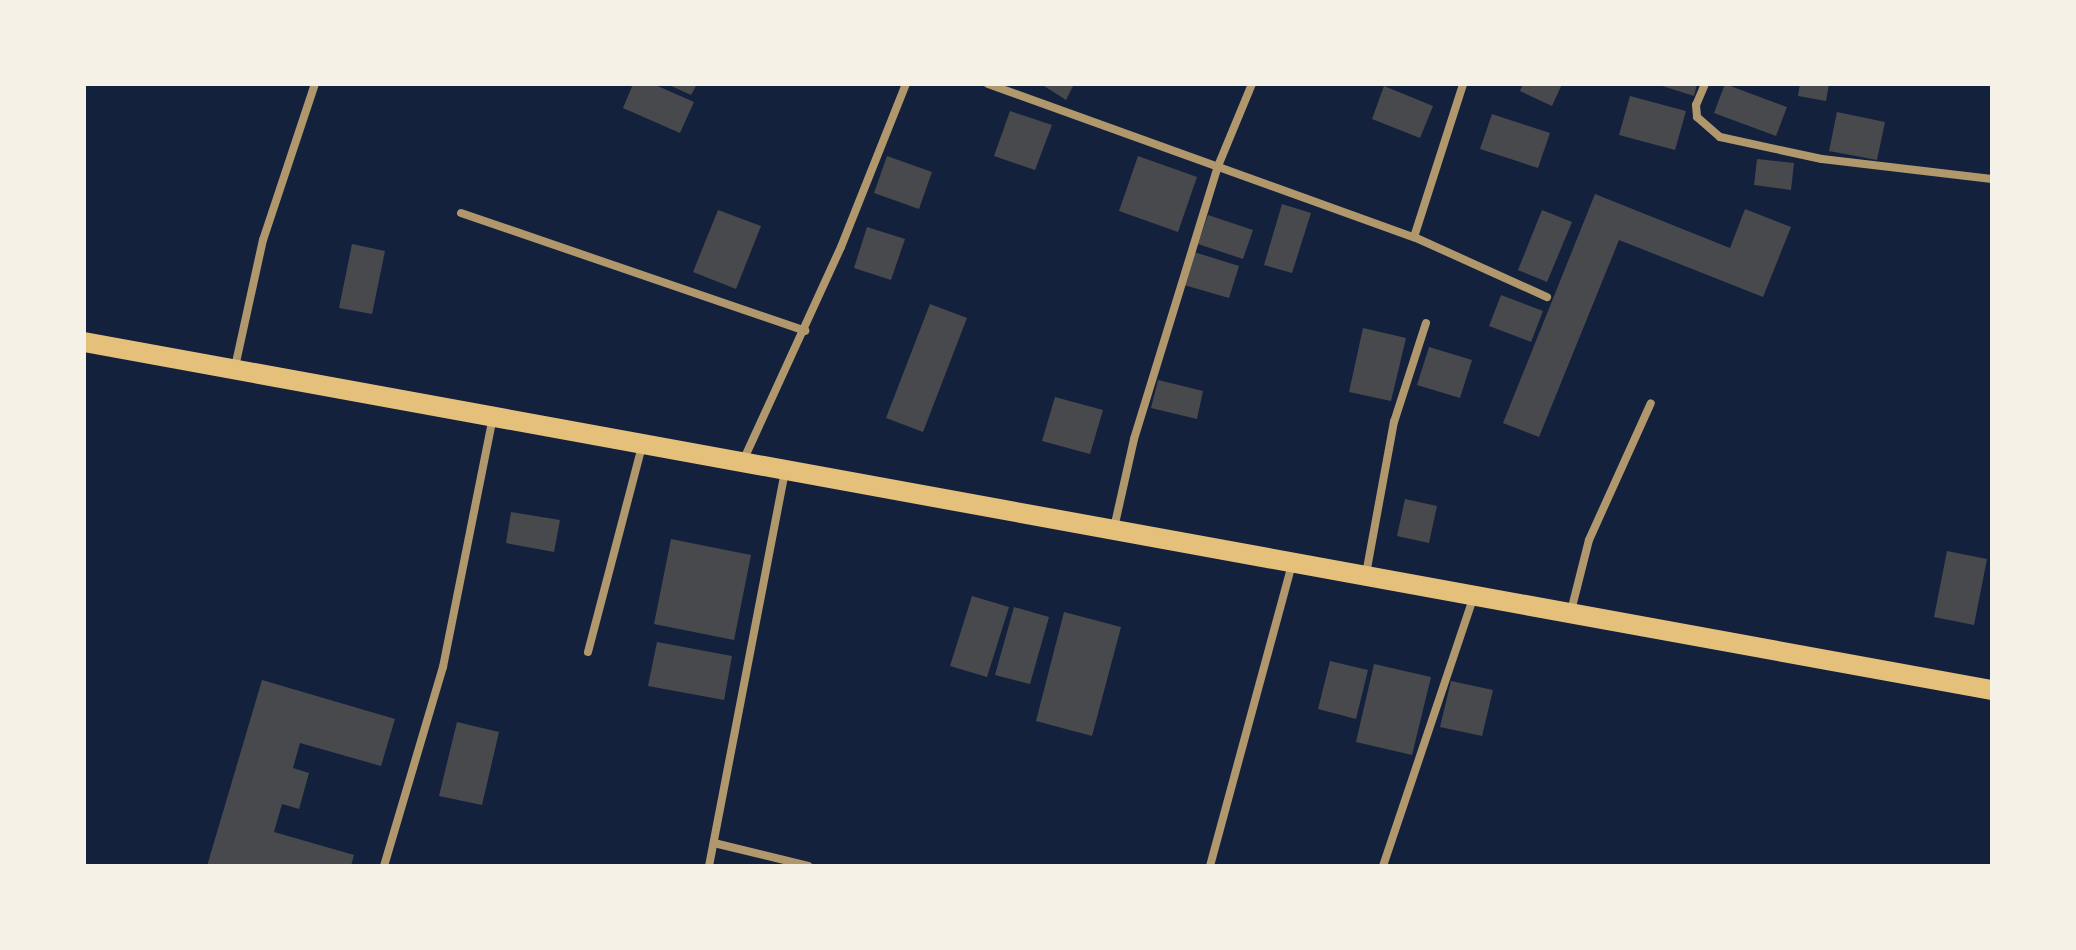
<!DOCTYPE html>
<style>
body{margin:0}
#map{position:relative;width:2076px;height:950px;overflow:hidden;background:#14213d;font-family:"Open Sans",sans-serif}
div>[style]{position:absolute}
.building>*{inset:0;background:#48494c}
.minor>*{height:8px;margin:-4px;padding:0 4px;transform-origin:4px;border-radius:4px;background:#b1986c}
.primary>*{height:20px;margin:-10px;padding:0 10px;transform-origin:10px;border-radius:10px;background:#e5c07b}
span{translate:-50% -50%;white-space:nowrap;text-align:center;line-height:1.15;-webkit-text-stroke:6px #f6f1e7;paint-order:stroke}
.frame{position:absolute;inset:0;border:86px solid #f6f1e7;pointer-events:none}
</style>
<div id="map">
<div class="building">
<div style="clip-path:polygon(633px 84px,653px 84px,694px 102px,680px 133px,623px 108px)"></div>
<div style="clip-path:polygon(667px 84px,697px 84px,691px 95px)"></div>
<div style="clip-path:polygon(1041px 84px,1074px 84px,1066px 100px)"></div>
<div style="clip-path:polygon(1523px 84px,1562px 84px,1552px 106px,1520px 91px)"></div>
<div style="clip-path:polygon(1656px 84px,1697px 84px,1694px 96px)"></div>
<div style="clip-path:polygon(1725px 84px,1787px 107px,1776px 136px,1714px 113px)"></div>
<div style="clip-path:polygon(1800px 84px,1829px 84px,1826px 101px,1798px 96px)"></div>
<div style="clip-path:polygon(1384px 86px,1433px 106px,1420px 138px,1372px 119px)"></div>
<div style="clip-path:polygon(1630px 96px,1686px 111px,1675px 150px,1619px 135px)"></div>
<div style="clip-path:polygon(1010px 111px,1052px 125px,1035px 170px,994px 156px)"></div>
<div style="clip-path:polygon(1837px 112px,1885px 122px,1877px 160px,1829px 151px)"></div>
<div style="clip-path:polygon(1492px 114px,1550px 133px,1538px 168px,1480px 149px)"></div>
<div style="clip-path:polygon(887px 156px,932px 172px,919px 209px,874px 193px)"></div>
<div style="clip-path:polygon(1138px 156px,1197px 177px,1178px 232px,1119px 211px)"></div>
<div style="clip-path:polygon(1757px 159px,1794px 163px,1791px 190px,1754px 185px)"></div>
<div style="clip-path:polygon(1595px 194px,1730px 248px,1745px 209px,1791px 227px,1763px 297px,1619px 240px,1539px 437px,1503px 423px)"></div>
<div style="clip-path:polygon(1282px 204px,1311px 213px,1292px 273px,1264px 265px)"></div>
<div style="clip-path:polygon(718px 210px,761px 226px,736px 289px,693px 272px)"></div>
<div style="clip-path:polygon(1542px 210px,1572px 222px,1547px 282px,1518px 270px)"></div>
<div style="clip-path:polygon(1208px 215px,1253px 230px,1243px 259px,1198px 244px)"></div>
<div style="clip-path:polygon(867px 227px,905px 239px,891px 280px,854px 268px)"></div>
<div style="clip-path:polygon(352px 244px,385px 251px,372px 314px,339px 308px)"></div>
<div style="clip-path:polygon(1194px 252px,1239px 266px,1229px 298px,1184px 285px)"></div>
<div style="clip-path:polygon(1501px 295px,1543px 311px,1531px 342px,1489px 326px)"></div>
<div style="clip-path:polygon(930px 304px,967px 318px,923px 432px,886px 418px)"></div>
<div style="clip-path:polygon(1363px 328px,1406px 338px,1391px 401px,1349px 392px)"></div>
<div style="clip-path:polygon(1429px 347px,1472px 360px,1460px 398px,1417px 385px)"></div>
<div style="clip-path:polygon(1158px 380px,1203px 391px,1197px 419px,1151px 408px)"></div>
<div style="clip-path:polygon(1055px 397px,1103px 410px,1090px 454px,1042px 441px)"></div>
<div style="clip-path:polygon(1405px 499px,1437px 506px,1429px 543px,1397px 536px)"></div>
<div style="clip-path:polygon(511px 512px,560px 520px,554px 552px,506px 543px)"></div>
<div style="clip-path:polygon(671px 539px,751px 555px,734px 640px,654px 624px)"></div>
<div style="clip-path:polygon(1947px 551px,1987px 559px,1974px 625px,1934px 617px)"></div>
<div style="clip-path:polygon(972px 596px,1009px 607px,987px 677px,950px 666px)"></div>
<div style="clip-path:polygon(1014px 607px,1049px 617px,1030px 684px,995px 675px)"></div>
<div style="clip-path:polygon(1064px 612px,1121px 627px,1092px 736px,1036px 721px)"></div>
<div style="clip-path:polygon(657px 642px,732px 656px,724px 700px,648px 686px)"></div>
<div style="clip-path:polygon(1330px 661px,1368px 670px,1356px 719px,1318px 709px)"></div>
<div style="clip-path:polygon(1374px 664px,1431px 677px,1412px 755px,1356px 742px)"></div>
<div style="clip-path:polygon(262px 680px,395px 719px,381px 766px,300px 743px,293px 768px,309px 773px,299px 809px,282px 804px,274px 832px,354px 855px,351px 866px,207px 866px)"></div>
<div style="clip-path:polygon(1451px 681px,1493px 690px,1482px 736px,1440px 727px)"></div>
<div style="clip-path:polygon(457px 722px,499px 732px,482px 805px,439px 796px)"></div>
</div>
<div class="minor">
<div style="left:988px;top:84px;width:453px;rotate:19.8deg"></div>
<div style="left:1414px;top:237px;width:146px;rotate:24.3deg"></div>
<div style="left:1705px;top:84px;width:23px;rotate:113deg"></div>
<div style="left:1696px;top:105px;width:12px;rotate:85deg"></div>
<div style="left:1697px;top:117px;width:30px;rotate:41deg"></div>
<div style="left:1720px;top:137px;width:104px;rotate:12.2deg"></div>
<div style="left:1822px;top:159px;width:171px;rotate:6.7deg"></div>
<div style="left:461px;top:213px;width:364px;rotate:18.9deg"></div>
<div style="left:1414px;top:237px;width:161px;rotate:-72.2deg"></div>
<div style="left:235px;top:367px;width:130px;rotate:-77.6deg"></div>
<div style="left:263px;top:240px;width:164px;rotate:-71.6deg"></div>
<div style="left:743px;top:461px;width:235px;rotate:-65.4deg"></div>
<div style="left:841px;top:247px;width:175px;rotate:-68.3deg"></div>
<div style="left:1114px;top:528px;width:91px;rotate:-77.3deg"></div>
<div style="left:1134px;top:439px;width:286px;rotate:-72.9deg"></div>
<div style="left:1218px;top:166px;width:89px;rotate:-67.5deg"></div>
<div style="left:1366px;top:574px;width:155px;rotate:-79.6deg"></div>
<div style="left:1394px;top:422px;width:104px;rotate:-72.1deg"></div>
<div style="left:1571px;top:611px;width:73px;rotate:-75.8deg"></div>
<div style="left:1589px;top:540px;width:150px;rotate:-65.7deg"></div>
<div style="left:588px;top:652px;width:216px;rotate:-75.3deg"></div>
<div style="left:714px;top:843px;width:97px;rotate:13.7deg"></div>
<div style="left:384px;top:866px;width:208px;rotate:-73.5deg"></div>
<div style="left:443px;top:667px;width:256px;rotate:-78.7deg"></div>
<div style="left:709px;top:866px;width:403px;rotate:-79.1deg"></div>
<div style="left:1210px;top:866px;width:313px;rotate:-74.8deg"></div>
<div style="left:1383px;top:866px;width:282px;rotate:-71.4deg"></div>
</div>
<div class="primary">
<div style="left:84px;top:342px;width:1939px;rotate:10.34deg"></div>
</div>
<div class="frame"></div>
</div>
